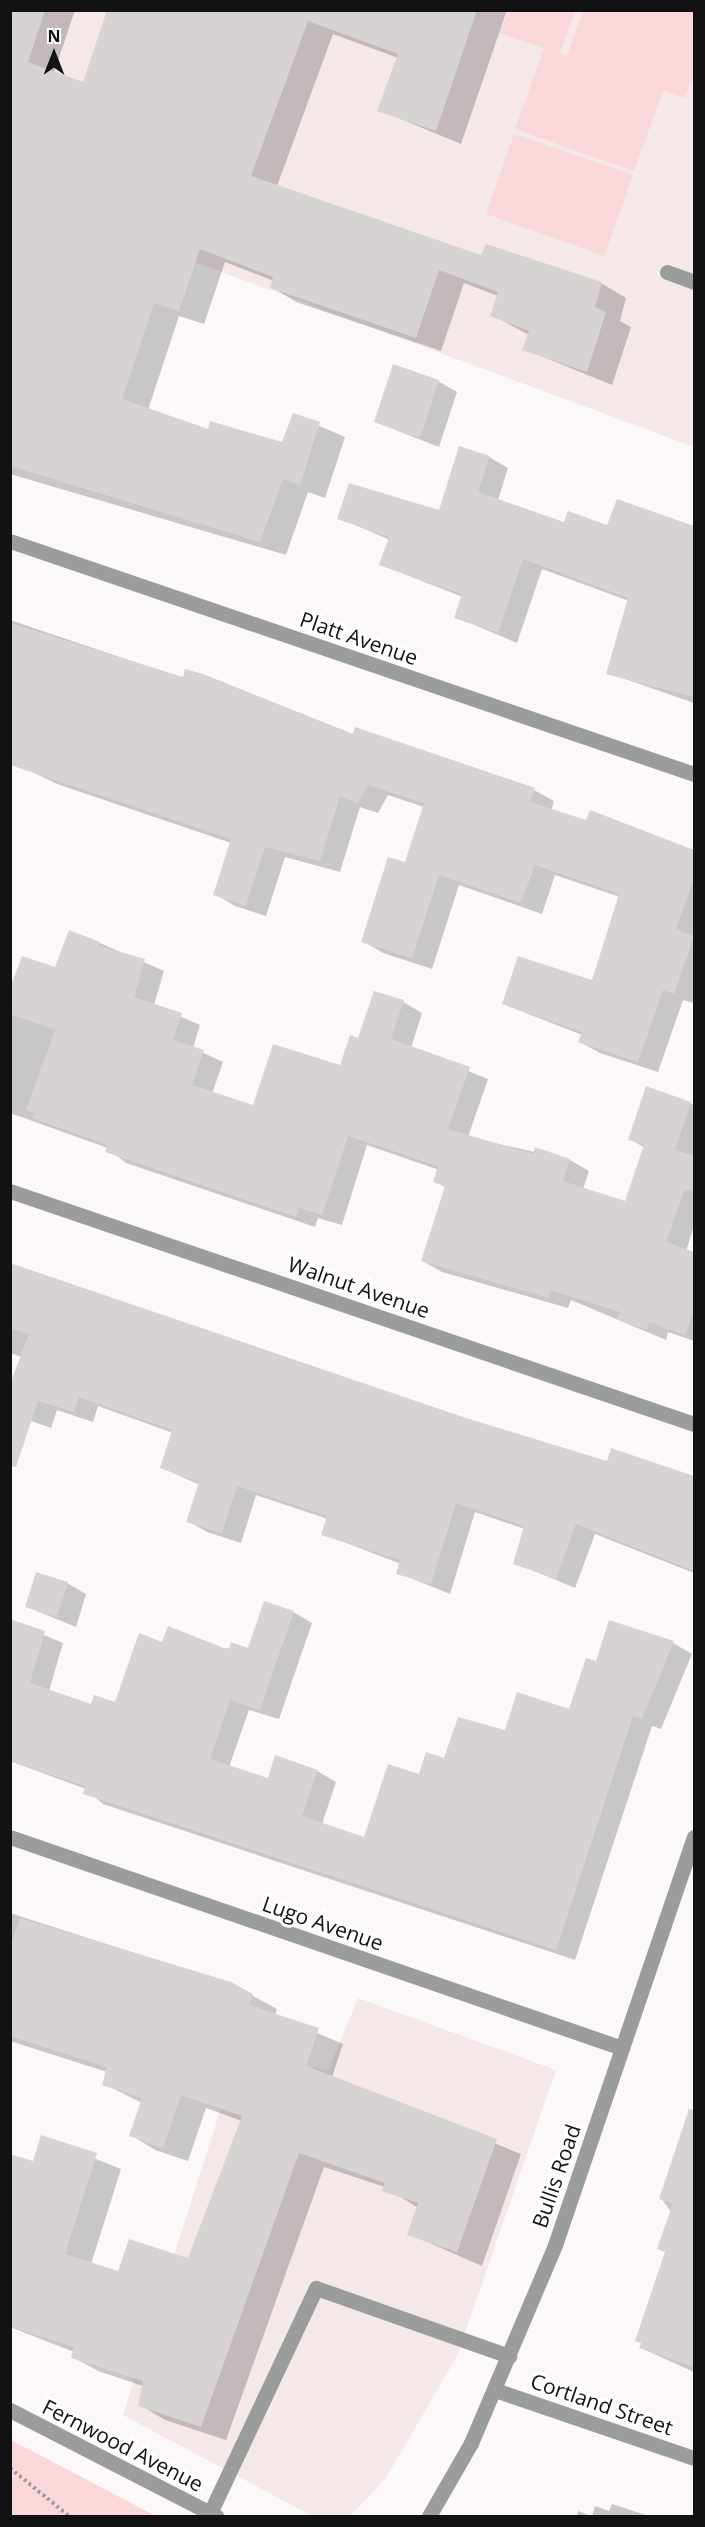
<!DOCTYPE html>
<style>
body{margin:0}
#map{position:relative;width:705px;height:2527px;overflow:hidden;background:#fcf8f9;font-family:"Open Sans",sans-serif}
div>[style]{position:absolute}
.built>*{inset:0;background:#f4e8e9}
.green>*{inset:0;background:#f9d7db}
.shadow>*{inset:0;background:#0003}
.building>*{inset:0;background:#d7d3d3}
.path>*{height:4px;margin-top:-2px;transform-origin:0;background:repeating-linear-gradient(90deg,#a19e9f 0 3px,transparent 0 6px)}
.minor>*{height:15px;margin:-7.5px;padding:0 7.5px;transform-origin:7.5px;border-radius:7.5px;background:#9b9c9c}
span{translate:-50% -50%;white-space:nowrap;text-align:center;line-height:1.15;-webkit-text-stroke:6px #fff;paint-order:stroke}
.street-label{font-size:21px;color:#131212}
.frame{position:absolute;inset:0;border:12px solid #131212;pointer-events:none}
.north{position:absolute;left:24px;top:24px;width:60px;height:60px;-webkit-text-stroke:4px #fff;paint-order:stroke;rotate:0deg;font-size:16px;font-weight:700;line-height:24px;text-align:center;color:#131212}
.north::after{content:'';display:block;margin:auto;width:21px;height:27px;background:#131212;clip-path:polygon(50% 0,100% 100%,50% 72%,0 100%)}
</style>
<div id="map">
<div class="built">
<div style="clip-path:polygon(10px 11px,694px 11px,694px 447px,11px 194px)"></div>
<div style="clip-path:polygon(358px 1998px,556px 2070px,457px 2356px,386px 2478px,350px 2516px,312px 2516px,123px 2415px,229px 2083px,300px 2105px,314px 2067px,328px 2071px)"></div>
</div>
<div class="green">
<div style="clip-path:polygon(508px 11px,575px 11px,560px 53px,567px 56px,583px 11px,694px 11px,694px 73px,685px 98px,663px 91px,634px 171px,515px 129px,544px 48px,500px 33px)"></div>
<div style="clip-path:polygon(514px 134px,633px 175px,604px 256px,486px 214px)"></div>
<div style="clip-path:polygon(11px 2440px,156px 2516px,11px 2516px)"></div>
</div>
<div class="shadow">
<div style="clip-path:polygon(10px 10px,75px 10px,54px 73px,84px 84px,108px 10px,507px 10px,461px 144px,379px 110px,398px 58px,333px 34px,277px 186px,482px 257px,601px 283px,626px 298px,620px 321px,631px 327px,612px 385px,524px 349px,529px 335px,492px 315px,498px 296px,464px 283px,441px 351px,296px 302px,272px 287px,274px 281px,225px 262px,204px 324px,179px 316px,148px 410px,209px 431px,282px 444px,294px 415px,345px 437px,325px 498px,308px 492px,286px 555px,10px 474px)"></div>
<div style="clip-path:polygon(438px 381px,457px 392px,439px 447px,375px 422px)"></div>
<div style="clip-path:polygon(489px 457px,508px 468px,498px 500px,565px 524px,608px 527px,618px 501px,694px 528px,694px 703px,608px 673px,629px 601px,542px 569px,517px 643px,456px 617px,463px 597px,381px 565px,390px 540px,339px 518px,440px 512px)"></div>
<div style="clip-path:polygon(10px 620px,354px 736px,534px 790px,554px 801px,551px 811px,694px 853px,694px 1003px,683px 1000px,658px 1072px,600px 1053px,580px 1042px,582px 1035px,503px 1004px,593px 982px,620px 897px,555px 875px,542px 914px,459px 885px,432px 969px,383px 953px,363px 941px,406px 864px,424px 807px,388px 795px,378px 813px,360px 807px,340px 872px,285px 857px,266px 916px,235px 906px,215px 894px,231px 843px,57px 784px,10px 761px)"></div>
<div style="clip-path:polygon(100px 943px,164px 971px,154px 1005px,200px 1025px,193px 1048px,223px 1062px,212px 1094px,254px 1107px,341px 1067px,359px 1040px,403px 1002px,422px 1013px,411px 1048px,488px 1079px,468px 1137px,570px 1160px,589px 1171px,583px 1189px,626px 1203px,645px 1148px,630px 1139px,647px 1088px,694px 1105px,694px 1226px,686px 1251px,694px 1254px,694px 1341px,668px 1332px,666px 1340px,571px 1300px,568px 1308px,442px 1272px,423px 1261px,446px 1188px,435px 1181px,439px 1170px,367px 1145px,342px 1225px,318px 1218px,315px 1227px,126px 1163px,108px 1148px,10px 1113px,10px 993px)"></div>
<div style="clip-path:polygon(10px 1265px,465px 1420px,608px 1462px,612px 1450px,694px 1478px,694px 1573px,595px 1534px,575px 1588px,515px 1563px,525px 1529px,475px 1512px,450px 1594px,398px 1573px,401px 1564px,323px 1534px,328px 1519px,256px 1495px,241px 1543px,207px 1532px,188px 1521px,200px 1485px,162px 1468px,173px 1433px,98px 1406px,93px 1422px,57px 1410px,51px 1428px,23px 1418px,22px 1357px,10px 1353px)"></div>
<div style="clip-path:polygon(67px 1583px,86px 1594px,76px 1627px,27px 1607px)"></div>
<div style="clip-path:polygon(293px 1612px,312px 1623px,279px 1719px,249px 1710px,229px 1767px,269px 1780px,317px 1771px,336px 1782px,322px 1824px,364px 1839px,420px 1776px,445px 1760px,570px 1711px,596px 1663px,673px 1643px,692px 1654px,661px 1729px,652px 1726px,575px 1960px,103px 1804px,86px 1789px,10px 1761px,10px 1621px,63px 1643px,49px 1691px,92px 1706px,116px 1703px,163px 1644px,249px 1650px)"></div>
<div style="clip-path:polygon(10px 1913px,231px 1984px,277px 2009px,275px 2015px,343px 2044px,332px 2077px,521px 2154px,482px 2266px,409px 2234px,418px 2208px,385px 2187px,324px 2167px,226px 2440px,165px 2420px,140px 2405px,143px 2386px,98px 2371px,73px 2357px,74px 2352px,10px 2327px,42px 2137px,121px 2169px,91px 2264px,119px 2273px,189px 2259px,242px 2121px,206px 2108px,188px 2161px,155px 2150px,131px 2135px,142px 2103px,104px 2084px,107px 2072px,10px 2041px)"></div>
<div style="clip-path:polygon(694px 2129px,694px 2372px,641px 2348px,666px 2253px,671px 2212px,661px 2198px)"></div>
<div style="clip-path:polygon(612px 2504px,649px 2516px,577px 2516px,578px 2511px,592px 2516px,595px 2506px,609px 2511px)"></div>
</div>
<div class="building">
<div style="clip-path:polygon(10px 10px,45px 10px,28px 62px,83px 82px,107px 10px,477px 10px,436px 131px,377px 111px,398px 54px,308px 21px,251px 176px,481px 255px,486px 244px,602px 282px,595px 307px,606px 312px,587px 372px,522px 350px,529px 331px,490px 316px,498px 292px,439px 270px,416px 338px,270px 288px,273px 277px,200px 249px,179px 311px,154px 303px,122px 399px,208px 429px,210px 421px,282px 442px,293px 413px,320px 422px,300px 485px,283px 479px,260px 542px,10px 466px)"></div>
<div style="clip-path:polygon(393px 364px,439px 380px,420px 438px,374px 422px)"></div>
<div style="clip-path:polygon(459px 446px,490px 456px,478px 492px,564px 522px,568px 511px,607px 525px,617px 499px,694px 526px,694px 697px,606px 674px,628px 598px,523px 559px,498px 633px,454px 618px,462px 594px,379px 565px,389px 537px,337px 519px,349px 483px,439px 510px)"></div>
<div style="clip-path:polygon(10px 623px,183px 677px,185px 669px,203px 674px,353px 734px,355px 727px,535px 788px,530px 802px,586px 820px,590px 810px,694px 850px,694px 877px,676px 930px,694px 936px,674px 994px,663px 990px,638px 1062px,578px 1042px,582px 1032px,502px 1004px,518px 956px,592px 980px,619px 894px,535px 865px,521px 903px,439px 875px,412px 958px,361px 942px,388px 857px,405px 862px,424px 803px,368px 785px,358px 803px,340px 796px,320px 861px,265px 847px,246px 906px,213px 895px,231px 839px,10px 765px)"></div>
<div style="clip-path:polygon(69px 930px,100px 942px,99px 946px,145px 959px,134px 997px,182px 1013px,173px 1040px,204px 1050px,192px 1085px,253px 1105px,273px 1044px,340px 1065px,350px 1035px,358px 1038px,374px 991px,404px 1000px,391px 1039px,470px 1067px,448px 1129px,533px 1154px,535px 1147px,570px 1159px,563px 1181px,625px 1201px,644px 1145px,628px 1140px,646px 1086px,691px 1102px,675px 1150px,694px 1156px,694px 1192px,685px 1189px,666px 1242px,694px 1252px,694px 1310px,685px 1335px,649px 1322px,647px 1330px,617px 1319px,620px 1312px,551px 1290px,549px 1298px,421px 1261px,445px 1186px,433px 1182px,438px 1166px,348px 1136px,322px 1215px,299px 1208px,296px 1217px,105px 1152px,107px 1145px,32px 1118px,34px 1113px,26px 1110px,55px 1030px,10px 1014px,10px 988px,22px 956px,55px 967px)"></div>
<div style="clip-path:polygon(10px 1263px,466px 1418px,607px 1461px,611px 1448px,694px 1476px,694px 1571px,576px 1524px,556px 1579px,513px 1564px,524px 1526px,456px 1503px,431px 1584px,396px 1574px,400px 1560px,321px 1535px,327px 1516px,237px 1486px,222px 1533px,186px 1522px,199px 1482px,160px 1468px,172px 1430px,79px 1397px,74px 1412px,38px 1401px,16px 1467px,10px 1466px,10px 1384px,29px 1334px,10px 1328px)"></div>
<div style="clip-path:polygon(36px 1572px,68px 1582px,57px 1617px,25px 1607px)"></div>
<div style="clip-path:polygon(264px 1601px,294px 1611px,260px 1710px,230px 1700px,210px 1759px,268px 1778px,275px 1755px,318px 1770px,302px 1816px,364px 1837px,388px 1764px,419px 1774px,426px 1752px,444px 1758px,458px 1717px,505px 1730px,517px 1692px,569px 1709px,586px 1658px,596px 1661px,609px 1620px,674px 1641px,642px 1719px,633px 1716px,556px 1950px,83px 1794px,85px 1786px,10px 1761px,10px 1619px,45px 1631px,30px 1683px,91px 1704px,94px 1695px,115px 1702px,139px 1633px,162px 1642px,168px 1626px,229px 1650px,231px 1642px,248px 1648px)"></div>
<div style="clip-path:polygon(20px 1918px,231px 1982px,253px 1994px,249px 2005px,319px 2028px,306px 2066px,497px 2139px,457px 2252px,407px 2235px,418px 2203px,382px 2191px,385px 2183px,299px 2153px,201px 2427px,138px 2406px,143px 2381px,71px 2358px,74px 2347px,10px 2327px,10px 2154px,33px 2161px,41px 2135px,97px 2153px,65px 2254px,118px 2271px,129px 2239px,188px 2258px,242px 2116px,181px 2095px,163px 2148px,129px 2136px,142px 2098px,102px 2085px,107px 2067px,10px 2036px,10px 1948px)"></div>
<div style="clip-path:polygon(689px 2109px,694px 2110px,694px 2367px,639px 2348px,641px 2343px,635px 2341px,665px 2252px,657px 2249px,673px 2203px,659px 2199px)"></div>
</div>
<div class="path">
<div style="left:10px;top:2468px;width:76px;rotate:39.1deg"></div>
</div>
<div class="minor">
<div style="left:667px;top:272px;width:29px;rotate:20deg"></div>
<div style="left:10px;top:541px;width:723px;rotate:18.81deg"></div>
<div style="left:10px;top:1191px;width:723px;rotate:18.81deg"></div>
<div style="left:10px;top:1837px;width:647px;rotate:19.02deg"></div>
<div style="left:495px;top:2390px;width:210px;rotate:18.9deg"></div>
<div style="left:10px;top:2410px;width:232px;rotate:27.2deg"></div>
<div style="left:210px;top:2513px;width:249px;rotate:-64.8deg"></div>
<div style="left:316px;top:2288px;width:205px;rotate:19.4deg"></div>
<div style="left:429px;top:2516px;width:84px;rotate:-60.1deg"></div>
<div style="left:471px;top:2443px;width:215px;rotate:-67deg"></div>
<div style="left:555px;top:2245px;width:431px;rotate:-71.2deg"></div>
</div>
<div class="street-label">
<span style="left:359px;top:638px;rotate:19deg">Platt Avenue</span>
<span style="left:359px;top:1287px;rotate:19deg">Walnut Avenue</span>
<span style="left:323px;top:1923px;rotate:19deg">Lugo Avenue</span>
<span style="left:556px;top:2176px;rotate:-71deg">Bullis Road</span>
<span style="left:602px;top:2404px;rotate:19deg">Cortland Street</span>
<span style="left:123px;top:2445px;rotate:27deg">Fernwood Avenue</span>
</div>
<div class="frame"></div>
<div class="north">N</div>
</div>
